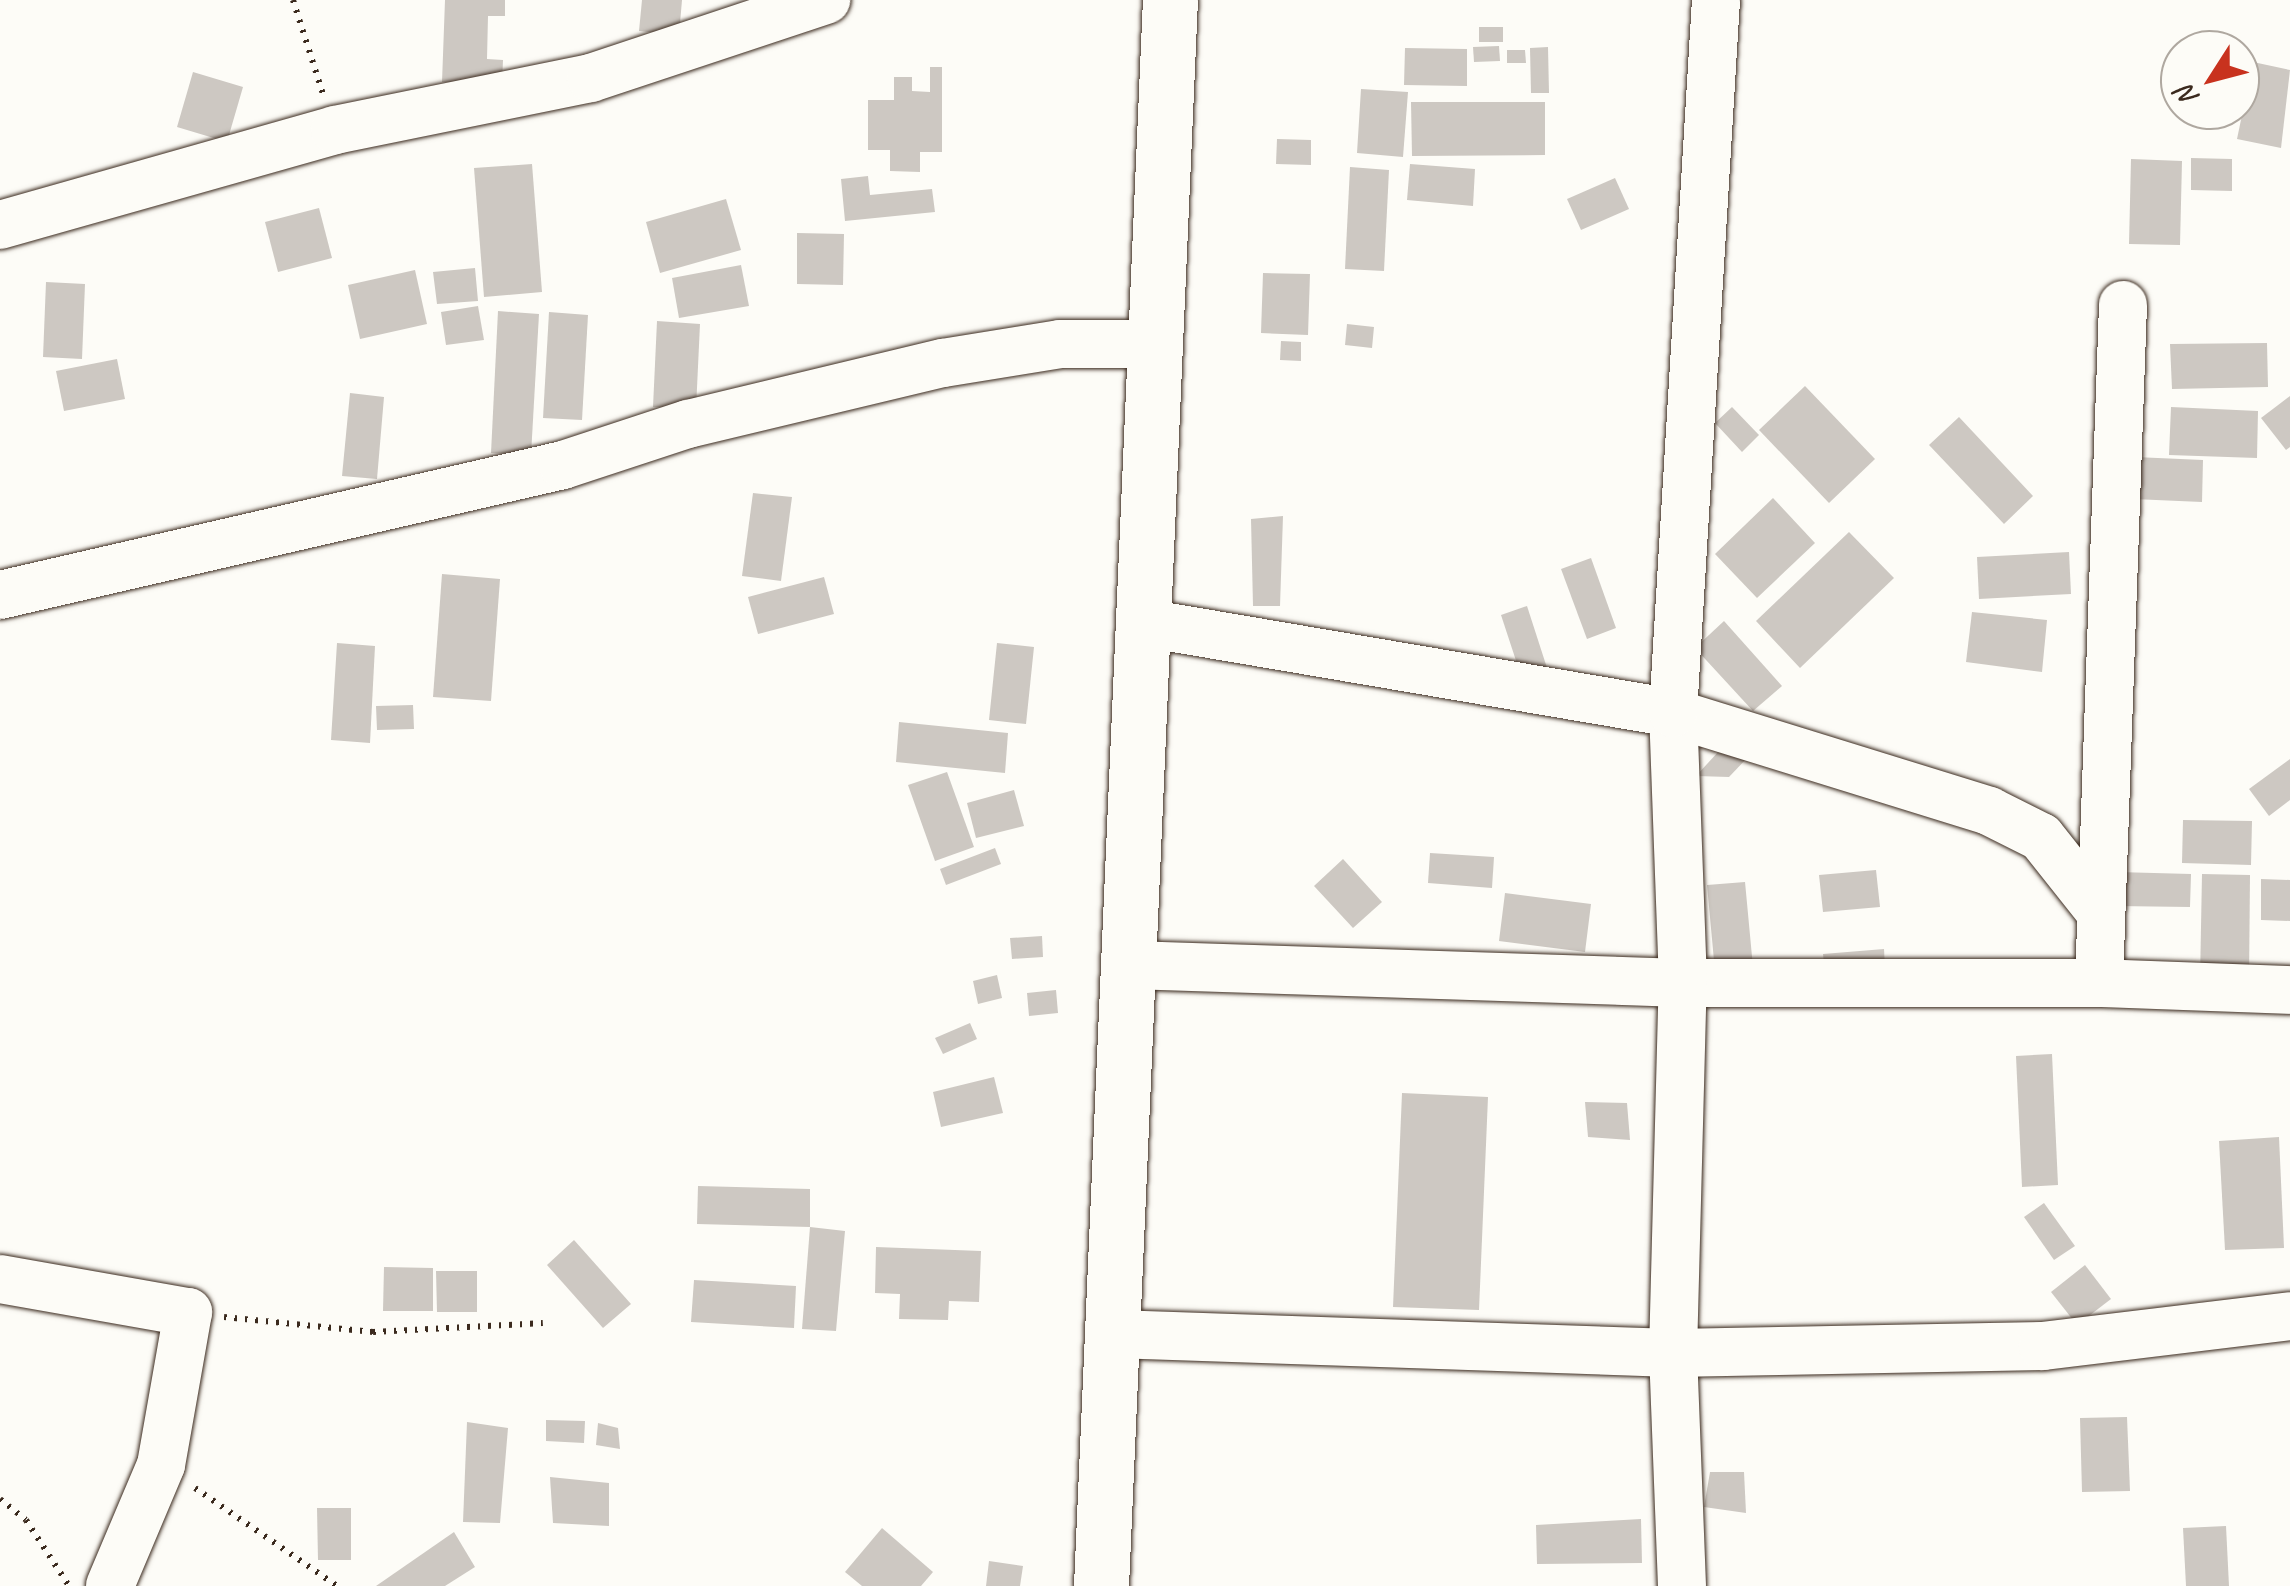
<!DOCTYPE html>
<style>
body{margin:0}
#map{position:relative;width:2290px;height:1586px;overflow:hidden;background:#fdfcf7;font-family:Caveat,sans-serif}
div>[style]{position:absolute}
.building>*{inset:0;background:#cdc8c2}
.path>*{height:6px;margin-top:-3px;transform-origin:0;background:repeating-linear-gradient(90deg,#3b2a1e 0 2.5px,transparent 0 10.5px)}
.roads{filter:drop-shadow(0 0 2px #3b2a1e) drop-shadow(0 0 2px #3b2a1e)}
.minor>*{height:48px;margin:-24px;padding:0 24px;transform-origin:24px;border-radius:24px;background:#fdfcf7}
.highway>*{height:55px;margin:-27.5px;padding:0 27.5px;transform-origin:27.5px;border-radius:27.5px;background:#fdfcf7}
span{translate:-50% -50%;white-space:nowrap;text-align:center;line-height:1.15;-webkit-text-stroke:10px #fdfcf7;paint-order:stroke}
.north{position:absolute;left:2160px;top:30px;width:100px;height:100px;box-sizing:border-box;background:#fdfcf7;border:2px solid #afa8a0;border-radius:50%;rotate:234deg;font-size:28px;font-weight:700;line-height:40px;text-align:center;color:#3b2a1e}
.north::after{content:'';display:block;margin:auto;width:35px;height:45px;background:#c8321e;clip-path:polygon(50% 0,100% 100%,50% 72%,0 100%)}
</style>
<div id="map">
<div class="building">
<div style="clip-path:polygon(445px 0,505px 0,505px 16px,488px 16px,487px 59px,503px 60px,502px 84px,442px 82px)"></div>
<div style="clip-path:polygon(642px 0,682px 0,679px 35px,639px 31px)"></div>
<div style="clip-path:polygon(1479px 27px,1503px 27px,1503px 42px,1479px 42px)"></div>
<div style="clip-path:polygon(1499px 46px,1500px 61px,1474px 62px,1473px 47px)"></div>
<div style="clip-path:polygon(1548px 47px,1549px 93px,1531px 93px,1530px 48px)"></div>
<div style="clip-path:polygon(1405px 48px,1467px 49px,1467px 86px,1404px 85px)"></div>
<div style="clip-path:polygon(1507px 50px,1525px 50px,1526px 63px,1507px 63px)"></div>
<div style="clip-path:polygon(2253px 62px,2290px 70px,2281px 148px,2237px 139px)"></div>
<div style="clip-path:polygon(930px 67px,942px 67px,942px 152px,920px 152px,920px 172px,890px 171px,890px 150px,868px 150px,868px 100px,894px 100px,894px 77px,912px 77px,912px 91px,930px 92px)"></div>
<div style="clip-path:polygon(193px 72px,243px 87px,227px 142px,177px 127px)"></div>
<div style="clip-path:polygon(1361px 89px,1408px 92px,1403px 157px,1357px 153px)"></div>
<div style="clip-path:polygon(1411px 102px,1545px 102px,1545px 155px,1412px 156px)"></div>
<div style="clip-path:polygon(1277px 139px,1311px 140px,1311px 165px,1276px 164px)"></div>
<div style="clip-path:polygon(2191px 158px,2232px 159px,2232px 191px,2191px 190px)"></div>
<div style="clip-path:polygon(2131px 159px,2182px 161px,2180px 245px,2129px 244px)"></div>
<div style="clip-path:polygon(532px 164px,542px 292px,484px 297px,474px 168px)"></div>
<div style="clip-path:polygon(1410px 164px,1475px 169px,1473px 206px,1407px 200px)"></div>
<div style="clip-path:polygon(1350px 167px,1389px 170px,1384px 271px,1345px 269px)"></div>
<div style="clip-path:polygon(868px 176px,870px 195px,932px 189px,935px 212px,845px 221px,841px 179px)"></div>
<div style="clip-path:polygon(1615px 178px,1629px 209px,1581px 230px,1567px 199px)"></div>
<div style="clip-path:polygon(726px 199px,741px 250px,660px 273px,646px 222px)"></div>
<div style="clip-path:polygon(319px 208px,332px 258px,278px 272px,265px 222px)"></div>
<div style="clip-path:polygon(797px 233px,844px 234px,843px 285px,797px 284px)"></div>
<div style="clip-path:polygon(741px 265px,749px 306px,679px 318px,672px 278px)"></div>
<div style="clip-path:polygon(475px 268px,478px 301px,437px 304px,433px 272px)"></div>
<div style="clip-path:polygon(415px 270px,427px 324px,360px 339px,348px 285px)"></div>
<div style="clip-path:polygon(1263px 273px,1310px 274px,1308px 335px,1261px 333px)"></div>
<div style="clip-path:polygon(46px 282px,85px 284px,82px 359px,43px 357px)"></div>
<div style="clip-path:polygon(478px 306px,484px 340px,446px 345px,441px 312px)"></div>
<div style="clip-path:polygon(498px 311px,539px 314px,531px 455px,491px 453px)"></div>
<div style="clip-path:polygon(549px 312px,588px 315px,582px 420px,543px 418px)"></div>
<div style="clip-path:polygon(657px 321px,700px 324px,696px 409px,653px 407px)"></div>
<div style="clip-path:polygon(1347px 324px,1374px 327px,1372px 348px,1345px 345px)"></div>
<div style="clip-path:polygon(1281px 341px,1301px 342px,1301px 361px,1280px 360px)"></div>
<div style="clip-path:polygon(2267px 343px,2268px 387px,2172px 389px,2170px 344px)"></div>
<div style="clip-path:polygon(117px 359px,125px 399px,64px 411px,56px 371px)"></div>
<div style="clip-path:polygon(1805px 386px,1875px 459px,1829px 503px,1759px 430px)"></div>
<div style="clip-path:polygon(350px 393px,384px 397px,377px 479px,342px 476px)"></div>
<div style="clip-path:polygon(2290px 396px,2290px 447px,2286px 450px,2261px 418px)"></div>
<div style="clip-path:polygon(1732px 407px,1759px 435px,1742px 452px,1715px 423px)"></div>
<div style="clip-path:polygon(2171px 407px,2258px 411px,2257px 458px,2169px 455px)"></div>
<div style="clip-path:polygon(1959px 417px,2033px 496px,2004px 524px,1929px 445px)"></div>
<div style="clip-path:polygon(2135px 457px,2203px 460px,2202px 502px,2133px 499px)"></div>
<div style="clip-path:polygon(753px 493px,792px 497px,781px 581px,742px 576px)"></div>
<div style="clip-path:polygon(1773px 498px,1815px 543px,1757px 598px,1715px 554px)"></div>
<div style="clip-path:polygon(1283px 516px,1280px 606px,1253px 606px,1251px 519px)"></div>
<div style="clip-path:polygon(1849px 532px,1894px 578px,1800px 668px,1756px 621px)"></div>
<div style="clip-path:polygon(2069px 552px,2071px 594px,1979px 599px,1977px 557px)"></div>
<div style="clip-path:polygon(1591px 558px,1616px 628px,1587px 639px,1561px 569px)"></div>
<div style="clip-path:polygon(442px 574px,500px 579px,491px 701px,433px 697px)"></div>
<div style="clip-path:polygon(824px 577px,834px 614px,758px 634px,748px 597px)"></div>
<div style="clip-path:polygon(1527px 606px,1548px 671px,1522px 679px,1501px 615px)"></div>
<div style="clip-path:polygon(1972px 612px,2047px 620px,2042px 672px,1966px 662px)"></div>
<div style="clip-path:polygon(1724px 621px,1782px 686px,1753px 711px,1695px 648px)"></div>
<div style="clip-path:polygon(337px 643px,375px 646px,370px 743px,331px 740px)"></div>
<div style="clip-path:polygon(997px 643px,1034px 647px,1026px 724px,989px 720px)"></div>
<div style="clip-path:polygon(413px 705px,414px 729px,377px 730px,376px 706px)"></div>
<div style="clip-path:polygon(899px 722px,1008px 733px,1005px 773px,896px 762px)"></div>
<div style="clip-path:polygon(1730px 739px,1749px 756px,1729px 777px,1696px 776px)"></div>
<div style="clip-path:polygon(2290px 759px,2290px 800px,2269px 816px,2249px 789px)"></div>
<div style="clip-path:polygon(947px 772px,974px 847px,935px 861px,908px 785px)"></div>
<div style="clip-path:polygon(1014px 790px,1024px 826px,976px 838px,967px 803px)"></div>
<div style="clip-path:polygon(2183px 820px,2252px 821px,2251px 865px,2182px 863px)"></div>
<div style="clip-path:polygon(995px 848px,1001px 864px,946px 885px,940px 869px)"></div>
<div style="clip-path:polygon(1430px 853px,1494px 857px,1492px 888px,1428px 883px)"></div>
<div style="clip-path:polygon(1343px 859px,1382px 902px,1353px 928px,1314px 886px)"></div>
<div style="clip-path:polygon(1876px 870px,1880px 907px,1823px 912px,1819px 875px)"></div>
<div style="clip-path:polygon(2117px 872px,2191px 874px,2190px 907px,2116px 906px)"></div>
<div style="clip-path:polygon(2202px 874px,2250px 875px,2249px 981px,2200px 980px)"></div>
<div style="clip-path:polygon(2261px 879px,2290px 880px,2290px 921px,2261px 920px)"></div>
<div style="clip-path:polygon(1745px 882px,1754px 978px,1716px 982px,1707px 885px)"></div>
<div style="clip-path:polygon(1505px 893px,1591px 904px,1585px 952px,1499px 941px)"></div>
<div style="clip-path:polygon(1042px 936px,1043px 957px,1012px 959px,1010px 938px)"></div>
<div style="clip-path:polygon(1884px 949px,1885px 967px,1825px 972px,1823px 954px)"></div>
<div style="clip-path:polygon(997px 975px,1002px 998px,978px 1004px,973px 981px)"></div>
<div style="clip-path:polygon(1056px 990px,1058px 1013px,1029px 1016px,1027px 993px)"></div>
<div style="clip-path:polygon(970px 1023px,977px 1039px,943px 1054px,935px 1038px)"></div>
<div style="clip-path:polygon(2052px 1054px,2058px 1185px,2022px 1187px,2016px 1056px)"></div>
<div style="clip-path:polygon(994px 1077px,1003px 1113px,941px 1127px,933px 1092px)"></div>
<div style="clip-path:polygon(1402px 1093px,1488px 1097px,1479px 1310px,1393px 1307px)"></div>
<div style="clip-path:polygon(1585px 1102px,1627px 1103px,1630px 1140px,1588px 1137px)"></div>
<div style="clip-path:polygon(2279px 1137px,2284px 1248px,2225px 1250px,2219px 1141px)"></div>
<div style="clip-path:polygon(698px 1186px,810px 1189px,810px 1227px,697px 1224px)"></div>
<div style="clip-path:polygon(2044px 1203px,2075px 1246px,2054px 1260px,2024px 1217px)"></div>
<div style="clip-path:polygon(810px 1227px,845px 1231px,836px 1331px,802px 1329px)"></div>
<div style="clip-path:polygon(574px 1240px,631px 1304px,603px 1328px,547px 1265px)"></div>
<div style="clip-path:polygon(876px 1247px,981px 1251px,979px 1302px,949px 1301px,948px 1320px,899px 1319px,900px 1294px,875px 1293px)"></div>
<div style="clip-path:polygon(2085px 1265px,2111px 1299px,2077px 1325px,2051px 1292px)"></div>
<div style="clip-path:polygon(384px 1267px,433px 1268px,433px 1311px,383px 1311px)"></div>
<div style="clip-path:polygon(436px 1271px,477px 1271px,477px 1312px,437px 1312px)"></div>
<div style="clip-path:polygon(694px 1280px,796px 1286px,794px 1328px,691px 1322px)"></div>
<div style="clip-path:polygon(2127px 1417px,2130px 1491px,2082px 1492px,2080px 1418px)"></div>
<div style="clip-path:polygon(546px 1420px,585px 1421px,584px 1443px,546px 1441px)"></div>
<div style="clip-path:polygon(467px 1422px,508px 1428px,500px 1523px,463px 1522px)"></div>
<div style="clip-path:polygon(598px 1423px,618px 1428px,620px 1449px,596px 1445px)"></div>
<div style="clip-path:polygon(1710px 1472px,1744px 1472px,1746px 1513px,1704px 1507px)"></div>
<div style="clip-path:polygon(550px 1477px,609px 1483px,609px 1526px,553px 1523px)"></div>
<div style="clip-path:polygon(317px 1508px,351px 1508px,351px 1560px,318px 1560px)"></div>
<div style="clip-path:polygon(1641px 1519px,1642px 1563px,1537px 1564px,1536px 1525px)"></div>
<div style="clip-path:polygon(2226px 1526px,2229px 1586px,2186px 1586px,2183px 1528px)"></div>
<div style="clip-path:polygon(882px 1528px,933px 1572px,921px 1586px,862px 1586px,845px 1572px)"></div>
<div style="clip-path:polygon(454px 1532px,475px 1567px,445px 1586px,376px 1586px)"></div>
<div style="clip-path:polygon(989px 1561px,1023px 1566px,1020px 1586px,986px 1586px)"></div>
</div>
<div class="path">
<div style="left:293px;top:0;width:99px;rotate:72.3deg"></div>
<div style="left:224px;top:1317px;width:150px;rotate:5.7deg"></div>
<div style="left:373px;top:1332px;width:170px;rotate:-3deg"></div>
<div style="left:195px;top:1488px;width:173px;rotate:34.6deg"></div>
<div style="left:0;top:1499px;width:33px;rotate:39deg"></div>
<div style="left:26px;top:1520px;width:79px;rotate:56.9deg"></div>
</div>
<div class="roads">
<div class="minor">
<div style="left:0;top:225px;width:348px;rotate:-15.8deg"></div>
<div style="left:335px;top:130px;width:261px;rotate:-11.5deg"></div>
<div style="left:591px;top:78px;width:248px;rotate:-18.4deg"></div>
<div style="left:2123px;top:305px;width:678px;rotate:92.03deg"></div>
<div style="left:2099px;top:983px;width:191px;rotate:2.1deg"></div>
<div style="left:0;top:595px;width:578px;rotate:-13deg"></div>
<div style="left:563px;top:465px;width:132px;rotate:-18.2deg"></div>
<div style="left:688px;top:424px;width:262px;rotate:-13.5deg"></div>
<div style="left:943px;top:363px;width:119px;rotate:-9.2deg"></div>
<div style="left:1060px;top:344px;width:98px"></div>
<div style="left:1145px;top:623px;width:536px;rotate:9.67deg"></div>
<div style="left:1673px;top:713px;width:331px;rotate:17.2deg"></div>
<div style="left:1989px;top:811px;width:58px;rotate:26.6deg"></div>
<div style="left:2041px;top:837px;width:92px;rotate:51.6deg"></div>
<div style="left:1130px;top:965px;width:553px;rotate:1.86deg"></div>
<div style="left:1683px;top:983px;width:416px"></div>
<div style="left:0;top:1279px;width:191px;rotate:10deg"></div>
<div style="left:188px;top:1312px;width:155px;rotate:100deg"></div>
<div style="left:161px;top:1465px;width:131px;rotate:112.9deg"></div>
<div style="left:1114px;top:1334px;width:559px;rotate:1.95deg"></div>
<div style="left:1673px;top:1353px;width:370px;rotate:-1.1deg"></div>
<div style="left:2043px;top:1346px;width:249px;rotate:-6.9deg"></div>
<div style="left:1682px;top:1586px;width:233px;rotate:-92.2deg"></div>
<div style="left:1673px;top:1353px;width:370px;rotate:-88.5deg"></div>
<div style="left:1683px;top:983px;width:270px;rotate:-92.1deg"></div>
<div style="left:1673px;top:713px;width:714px;rotate:-86.55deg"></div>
</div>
<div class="highway">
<div style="left:1101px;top:1586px;width:1588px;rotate:-87.51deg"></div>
</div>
</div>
<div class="north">N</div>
</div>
